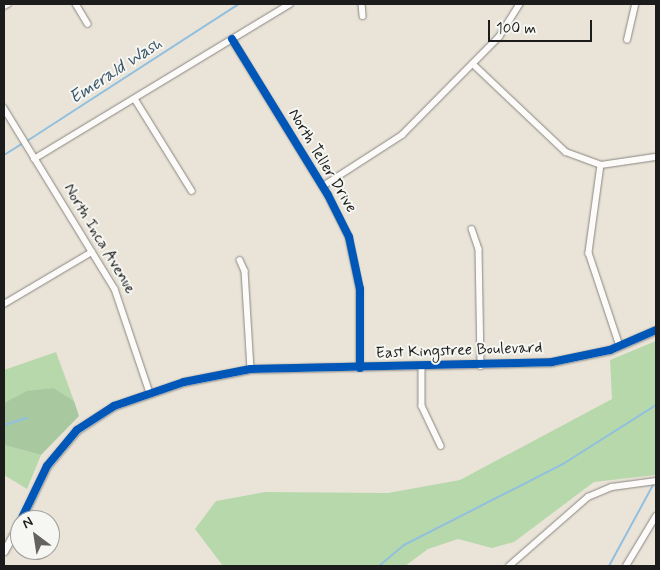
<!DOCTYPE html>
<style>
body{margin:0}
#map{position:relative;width:660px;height:570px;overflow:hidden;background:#eae4d8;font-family:Mynerve,sans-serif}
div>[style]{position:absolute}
.green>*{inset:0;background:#b7d8ab}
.forest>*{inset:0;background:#a8c8a0}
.stream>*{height:2px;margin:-1px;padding:0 1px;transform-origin:1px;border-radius:1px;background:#91c0df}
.roads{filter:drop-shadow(0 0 1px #898681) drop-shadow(0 0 1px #898681)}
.minor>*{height:5.5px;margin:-2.75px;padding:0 2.75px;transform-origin:2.75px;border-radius:2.75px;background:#fcfbf9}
.tertiary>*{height:7px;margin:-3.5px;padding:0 3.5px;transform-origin:3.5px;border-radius:3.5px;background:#fcfbf9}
.cycleway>*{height:8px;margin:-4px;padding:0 4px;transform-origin:4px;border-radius:4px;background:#0057b8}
span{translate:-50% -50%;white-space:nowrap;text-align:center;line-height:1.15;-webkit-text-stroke:4px #f6f6f2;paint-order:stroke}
.street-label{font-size:16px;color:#1c1c1c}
.water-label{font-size:18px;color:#3c586b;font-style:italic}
.frame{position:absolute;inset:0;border:5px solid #1c1c1c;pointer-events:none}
.north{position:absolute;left:10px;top:510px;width:50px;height:50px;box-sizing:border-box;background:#f6f6f2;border:1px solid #9f9f9c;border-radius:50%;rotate:329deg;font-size:14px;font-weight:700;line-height:20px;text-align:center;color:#1c1c1c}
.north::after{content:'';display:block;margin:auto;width:18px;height:22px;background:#64625e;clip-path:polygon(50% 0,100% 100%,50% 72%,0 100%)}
.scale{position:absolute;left:488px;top:20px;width:104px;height:22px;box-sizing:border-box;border:2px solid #1c1c1c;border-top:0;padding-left:6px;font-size:15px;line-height:18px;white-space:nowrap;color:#1c1c1c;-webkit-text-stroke:4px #f6f6f2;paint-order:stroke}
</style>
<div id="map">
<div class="green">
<div style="clip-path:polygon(656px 341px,656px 475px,594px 482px,514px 542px,492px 548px,458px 539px,428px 549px,405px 566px,223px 566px,195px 529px,216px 501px,265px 492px,388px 493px,460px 480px,612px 399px,610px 360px)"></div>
<div style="clip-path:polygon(56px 352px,74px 401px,54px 388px,4px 403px,4px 370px)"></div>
<div style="clip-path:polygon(4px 445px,41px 455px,27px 489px,4px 475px)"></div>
</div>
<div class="forest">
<div style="clip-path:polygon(54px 388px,74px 401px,79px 416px,41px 455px,4px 445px,4px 403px,27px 391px)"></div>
</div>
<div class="stream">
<div style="left:27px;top:141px;width:252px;rotate:-32.9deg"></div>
<div style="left:4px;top:155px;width:22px;rotate:-32deg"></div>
<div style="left:4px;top:425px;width:24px;rotate:-17deg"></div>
<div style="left:379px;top:566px;width:33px;rotate:-40deg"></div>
<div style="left:404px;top:545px;width:178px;rotate:-27deg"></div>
<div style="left:563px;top:464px;width:110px;rotate:-32.4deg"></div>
<div style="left:609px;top:566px;width:94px;rotate:-61.5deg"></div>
</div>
<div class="roads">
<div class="minor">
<div style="left:76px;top:4px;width:23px;rotate:59deg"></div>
<div style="left:362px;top:4px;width:12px;rotate:85deg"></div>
<div style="left:4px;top:6px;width:4px;rotate:-27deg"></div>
<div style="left:232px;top:39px;width:183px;rotate:58.4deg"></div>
<div style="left:328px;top:195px;width:47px;rotate:63.4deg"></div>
<div style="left:349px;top:237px;width:53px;rotate:78.1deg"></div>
<div style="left:360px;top:289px;width:79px;rotate:90deg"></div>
<div style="left:627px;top:40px;width:37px;rotate:-77deg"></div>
<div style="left:473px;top:64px;width:128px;rotate:43.4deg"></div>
<div style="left:566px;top:152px;width:37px;rotate:20deg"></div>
<div style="left:601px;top:165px;width:56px;rotate:-8.3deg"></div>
<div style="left:135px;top:99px;width:108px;rotate:58.2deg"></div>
<div style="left:4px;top:108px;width:212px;rotate:58.5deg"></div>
<div style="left:115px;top:289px;width:110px;rotate:71.4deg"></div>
<div style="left:34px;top:159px;width:299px;rotate:-31.2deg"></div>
<div style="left:601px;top:165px;width:89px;rotate:97.8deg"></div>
<div style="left:589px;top:253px;width:98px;rotate:71.6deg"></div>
<div style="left:323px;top:186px;width:94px;rotate:-32.8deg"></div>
<div style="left:402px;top:135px;width:138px;rotate:-45.3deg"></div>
<div style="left:499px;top:37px;width:39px;rotate:-58deg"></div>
<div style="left:472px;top:229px;width:21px;rotate:71deg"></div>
<div style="left:479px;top:249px;width:117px;rotate:89deg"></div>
<div style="left:240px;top:260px;width:12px;rotate:66deg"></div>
<div style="left:245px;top:271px;width:98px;rotate:86.5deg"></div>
<div style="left:4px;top:304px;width:102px;rotate:-30.6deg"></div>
<div style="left:422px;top:367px;width:39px;rotate:90deg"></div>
<div style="left:422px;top:406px;width:44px;rotate:64.6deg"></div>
<div style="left:509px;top:566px;width:105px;rotate:-41.1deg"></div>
<div style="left:588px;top:497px;width:26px;rotate:-23deg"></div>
<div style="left:612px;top:487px;width:44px;rotate:-7.8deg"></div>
<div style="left:626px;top:566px;width:58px;rotate:-59deg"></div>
</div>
<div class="tertiary">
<div style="left:21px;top:520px;width:60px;rotate:-64.3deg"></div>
<div style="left:47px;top:466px;width:47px;rotate:-50.2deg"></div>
<div style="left:77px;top:430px;width:44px;rotate:-33deg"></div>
<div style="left:114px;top:406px;width:74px;rotate:-18.9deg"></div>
<div style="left:184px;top:382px;width:68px;rotate:-11deg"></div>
<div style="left:251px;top:369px;width:301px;rotate:-1.3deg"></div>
<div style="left:552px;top:362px;width:59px;rotate:-11.7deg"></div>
<div style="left:610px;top:350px;width:50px;rotate:-23.5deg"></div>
<div style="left:4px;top:551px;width:33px;rotate:-61deg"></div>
</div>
</div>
<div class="cycleway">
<div style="left:232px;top:39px;width:183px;rotate:58.4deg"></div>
<div style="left:328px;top:195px;width:47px;rotate:63.4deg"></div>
<div style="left:349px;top:237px;width:53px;rotate:78.1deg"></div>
<div style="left:360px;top:289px;width:79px;rotate:90deg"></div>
<div style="left:21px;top:520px;width:60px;rotate:-64.3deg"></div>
<div style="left:47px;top:466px;width:47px;rotate:-50.2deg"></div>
<div style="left:77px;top:430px;width:44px;rotate:-33deg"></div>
<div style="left:114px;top:406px;width:74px;rotate:-18.9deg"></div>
<div style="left:184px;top:382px;width:68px;rotate:-11deg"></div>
<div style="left:251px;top:369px;width:301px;rotate:-1.3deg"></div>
<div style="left:552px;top:362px;width:59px;rotate:-11.7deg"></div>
<div style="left:610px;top:350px;width:50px;rotate:-23.5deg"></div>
</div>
<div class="street-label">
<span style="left:322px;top:161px;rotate:59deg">North Teller Drive</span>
<span style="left:99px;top:239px;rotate:59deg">North Inca Avenue</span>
<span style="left:459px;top:351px;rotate:-2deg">East Kingstree Boulevard</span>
</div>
<div class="water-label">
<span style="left:116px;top:71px;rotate:-33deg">Emerald Wash</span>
</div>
<div class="frame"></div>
<div class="north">N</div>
<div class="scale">100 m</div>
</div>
